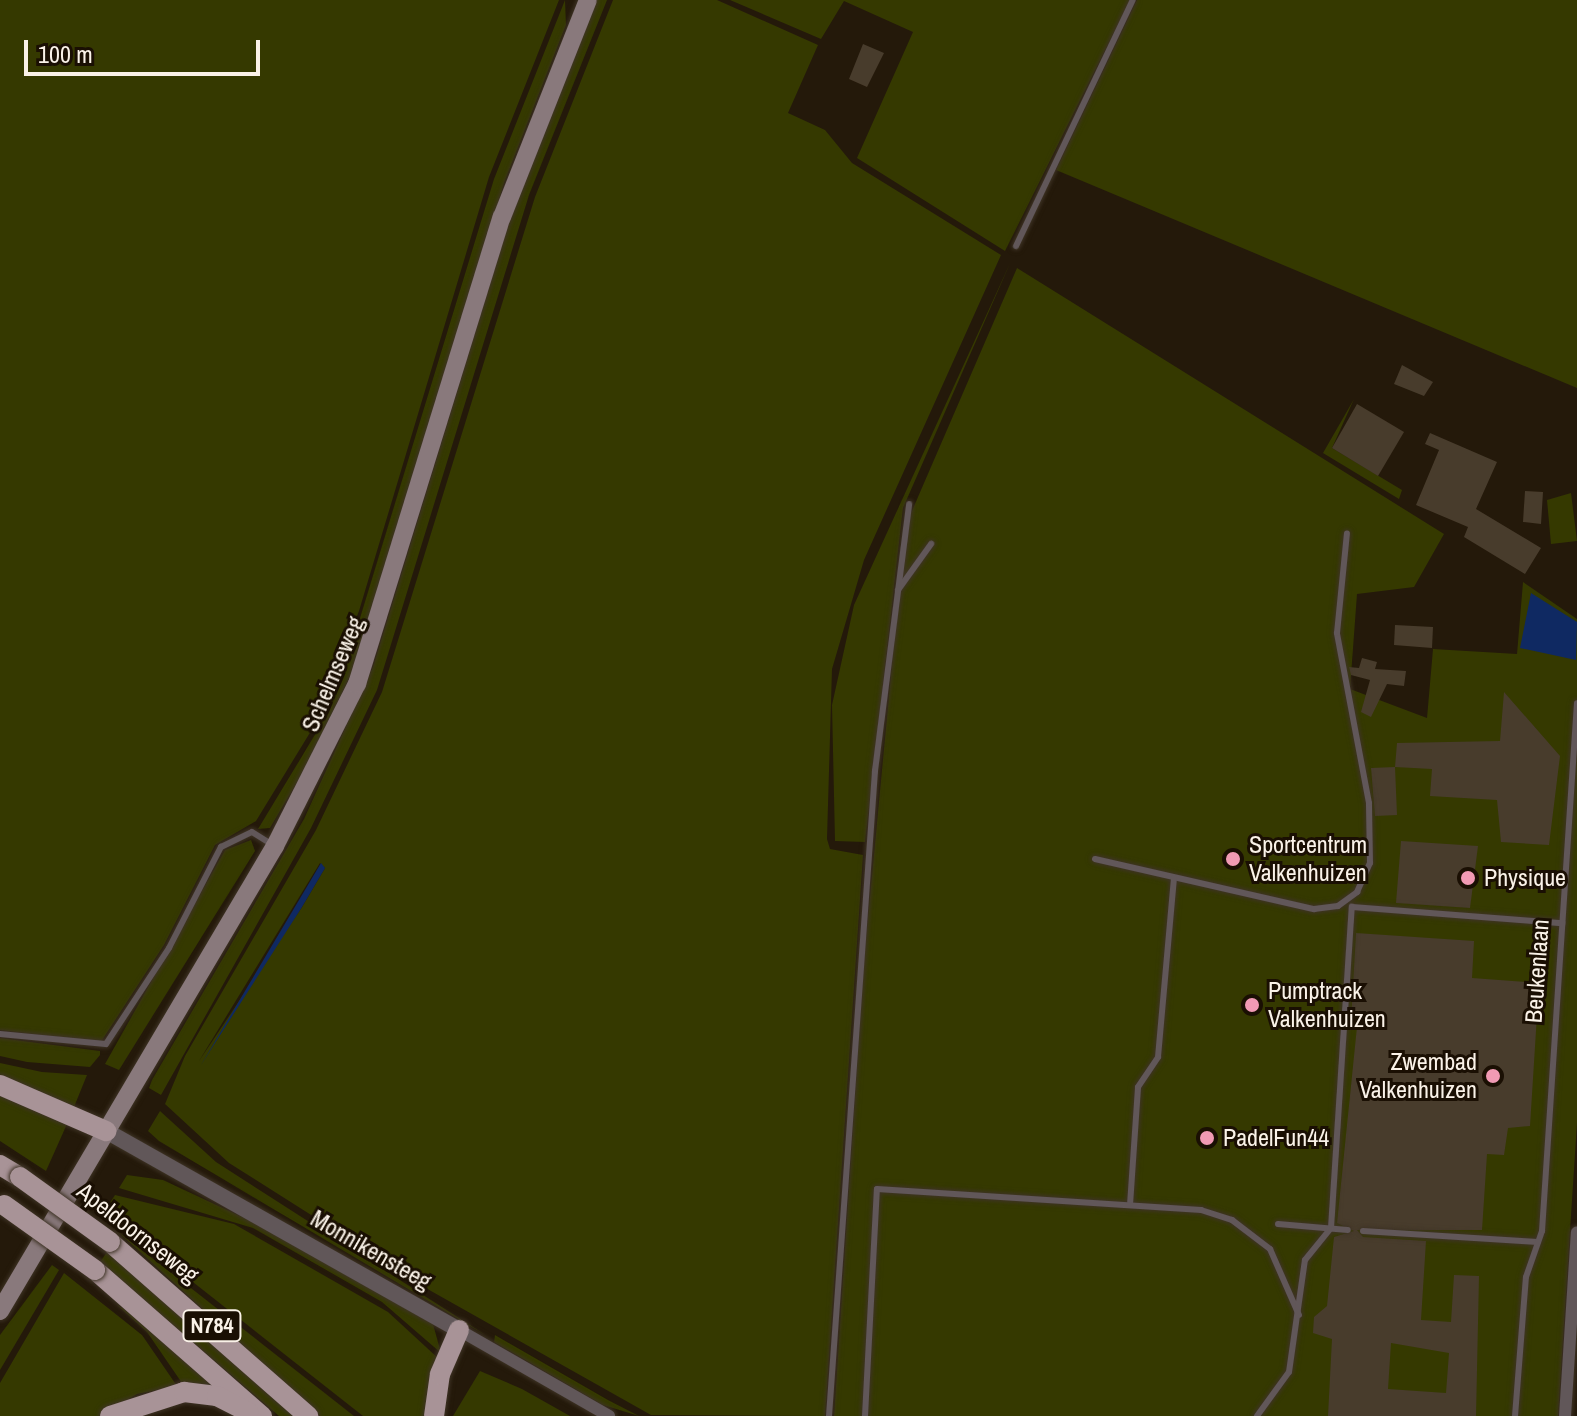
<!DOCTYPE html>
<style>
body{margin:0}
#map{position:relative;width:1577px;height:1416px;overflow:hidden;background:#24190a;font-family:"Archivo Narrow",sans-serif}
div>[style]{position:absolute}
.green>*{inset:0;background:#353900}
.water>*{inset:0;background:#0f2962}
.building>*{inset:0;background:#483c2c}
.roads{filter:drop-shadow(0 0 2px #3e3325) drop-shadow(0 0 2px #3e3325)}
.service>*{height:6px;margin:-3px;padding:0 3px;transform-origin:3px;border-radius:3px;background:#615759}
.minor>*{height:12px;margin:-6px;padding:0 6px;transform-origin:6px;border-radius:6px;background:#615759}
.tertiary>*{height:16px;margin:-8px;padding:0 8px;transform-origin:8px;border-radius:8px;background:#615759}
.secondary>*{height:18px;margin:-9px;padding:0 9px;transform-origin:9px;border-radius:9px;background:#89797c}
.primary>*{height:20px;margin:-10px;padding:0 10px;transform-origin:10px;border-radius:10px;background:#a89397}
.bridges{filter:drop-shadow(0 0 2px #3e3325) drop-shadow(0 0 2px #3e3325)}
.primary-bridge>*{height:20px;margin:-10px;padding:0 10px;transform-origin:10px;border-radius:10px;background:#a89397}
.dots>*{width:22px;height:22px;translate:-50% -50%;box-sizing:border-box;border:4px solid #1a0f03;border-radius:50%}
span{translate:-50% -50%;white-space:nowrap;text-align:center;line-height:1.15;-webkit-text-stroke:6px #1a0f03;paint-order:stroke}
.shield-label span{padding:2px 6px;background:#1a0f03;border:2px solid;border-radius:6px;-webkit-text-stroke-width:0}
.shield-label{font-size:22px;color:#faf2e8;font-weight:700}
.street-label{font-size:24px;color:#faf2e8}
.poi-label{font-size:24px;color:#faf2e8}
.left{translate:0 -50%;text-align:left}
.right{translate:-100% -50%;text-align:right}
.scale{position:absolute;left:24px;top:40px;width:236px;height:36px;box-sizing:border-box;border:4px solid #faf2e8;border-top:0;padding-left:10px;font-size:24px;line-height:28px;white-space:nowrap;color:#faf2e8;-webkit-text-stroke:6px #1a0f03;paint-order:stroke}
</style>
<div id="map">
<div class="green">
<div style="clip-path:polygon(0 0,559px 0,489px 177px,359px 611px,311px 731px,256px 821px,215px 845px,164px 945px,101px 1042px,0 1030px)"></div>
<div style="clip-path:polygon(565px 0,566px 25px,504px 183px,358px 659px,309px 762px,270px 828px,258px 829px,316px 733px,349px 654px,494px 179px)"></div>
<div style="clip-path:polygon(595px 0,607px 0,529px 195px,377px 690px,311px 828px,161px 1095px,149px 1088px,152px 1080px,304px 819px,373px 667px,507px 229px)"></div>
<div style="clip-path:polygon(evenodd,613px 0,717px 0,818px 45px,788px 113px,825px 130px,852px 163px,1001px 255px,864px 560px,832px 669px,827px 839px,830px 849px,863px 855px,825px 1416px,651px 1415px,431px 1291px,229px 1163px,165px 1104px,185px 1056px,316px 830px,382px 692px,535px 197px,613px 0,320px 863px,325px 868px,302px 907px,199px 1061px,320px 863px)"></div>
<div style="clip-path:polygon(730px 0,1130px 0,1005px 251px,857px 158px,913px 32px,844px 1px,821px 39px)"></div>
<div style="clip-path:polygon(1137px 0,1577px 0,1577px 388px,1056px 170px)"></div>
<div style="clip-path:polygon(1011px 261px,903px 508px,865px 842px,835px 841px,832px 705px,854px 605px)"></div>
<div style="clip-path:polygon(1017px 268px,1444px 534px,1414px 587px,1357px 594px,1350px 689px,1427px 718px,1433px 649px,1517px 654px,1523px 582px,1577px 619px,1577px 1123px,1558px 1416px,834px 1416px,864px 960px,905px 527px)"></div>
<div style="clip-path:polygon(1354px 399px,1332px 448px,1402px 490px,1399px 499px,1323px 453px)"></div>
<div style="clip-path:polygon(1571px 493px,1577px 541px,1551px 544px,1547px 500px)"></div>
<div style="clip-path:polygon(251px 840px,255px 851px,119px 1070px,105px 1064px,225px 850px)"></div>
<div style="clip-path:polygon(0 1038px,100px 1051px,100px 1055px,90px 1067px,27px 1062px,0 1056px)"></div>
<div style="clip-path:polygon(0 1063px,42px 1072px,87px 1075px,74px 1107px,0 1076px)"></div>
<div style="clip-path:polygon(0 1093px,67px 1124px,46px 1171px,0 1141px)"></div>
<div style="clip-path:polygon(160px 1111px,216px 1162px,487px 1336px,159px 1141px,148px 1131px)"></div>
<div style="clip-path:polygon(127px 1175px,163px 1180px,257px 1224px,433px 1324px,441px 1353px,382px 1302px,253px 1228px,119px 1188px)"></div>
<div style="clip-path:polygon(115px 1195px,234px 1224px,388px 1312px,439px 1359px,428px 1416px,363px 1416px,104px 1212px)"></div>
<div style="clip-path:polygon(117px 1231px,196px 1292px,354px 1416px,320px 1416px)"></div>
<div style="clip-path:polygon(107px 1252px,294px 1416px,279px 1416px,100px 1262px)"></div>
<div style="clip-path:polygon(52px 1265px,59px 1270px,0 1370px,0 1335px)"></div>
<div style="clip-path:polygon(64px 1273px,142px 1335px,177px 1386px,137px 1394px,100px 1416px,0 1416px,0 1383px)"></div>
<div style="clip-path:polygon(117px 1305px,136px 1316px,224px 1389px,184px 1386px,147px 1332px)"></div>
<div style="clip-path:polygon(495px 1335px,608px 1400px,639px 1416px,603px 1405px,494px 1342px)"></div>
<div style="clip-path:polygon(480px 1371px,522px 1389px,570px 1416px,453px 1416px)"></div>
</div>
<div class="water">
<div style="clip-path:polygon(1531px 593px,1577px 622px,1576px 660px,1520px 648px)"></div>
<div style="clip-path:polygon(321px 863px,325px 868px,302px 907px,201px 1065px)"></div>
</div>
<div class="building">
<div style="clip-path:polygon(863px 44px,884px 53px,867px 87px,849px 79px)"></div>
<div style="clip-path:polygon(1402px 365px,1433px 382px,1424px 396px,1394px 384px)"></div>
<div style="clip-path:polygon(1357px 404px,1404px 432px,1378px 476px,1332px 448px)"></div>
<div style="clip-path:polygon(1430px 433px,1497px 462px,1476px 509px,1541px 548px,1525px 574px,1464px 537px,1468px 527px,1416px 505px,1439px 450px,1425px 444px)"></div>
<div style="clip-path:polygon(1525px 491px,1543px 492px,1541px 524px,1523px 522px)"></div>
<div style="clip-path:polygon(1395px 625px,1433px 627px,1432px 648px,1394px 645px)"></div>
<div style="clip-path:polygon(1362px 658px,1377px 662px,1375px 669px,1406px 671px,1404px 686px,1387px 684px,1371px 717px,1361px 712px,1370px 680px,1351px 675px,1349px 667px,1359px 668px)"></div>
<div style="clip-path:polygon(1504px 692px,1560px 756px,1549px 845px,1501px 842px,1497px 800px,1430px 796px,1432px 769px,1395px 767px,1397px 743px,1500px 741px)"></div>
<div style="clip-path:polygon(1395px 767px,1397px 815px,1375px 816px,1371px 768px)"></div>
<div style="clip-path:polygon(1401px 841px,1478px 846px,1470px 908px,1396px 903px)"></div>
<div style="clip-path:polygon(evenodd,1356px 933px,1474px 941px,1472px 978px,1539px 983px,1530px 1126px,1508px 1128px,1504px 1155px,1487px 1154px,1482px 1230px,1357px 1230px,1363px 1237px,1426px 1241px,1421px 1320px,1451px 1322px,1454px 1275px,1479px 1276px,1476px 1416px,1328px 1416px,1332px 1339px,1313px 1333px,1314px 1317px,1327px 1306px,1334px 1237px,1354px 1231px,1337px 1223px,1357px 1027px,1351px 1021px,1356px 933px,1391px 1343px,1449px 1353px,1446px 1393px,1388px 1389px,1391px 1343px)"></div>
</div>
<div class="roads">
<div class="service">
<div style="left:1016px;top:246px;width:272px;rotate:-64.6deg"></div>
<div style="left:898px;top:590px;width:57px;rotate:-54.3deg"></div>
<div style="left:1095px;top:859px;width:225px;rotate:12.9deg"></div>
<div style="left:1314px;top:909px;width:24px;rotate:-7deg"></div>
<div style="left:1338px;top:906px;width:24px;rotate:-36deg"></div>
<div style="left:1357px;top:892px;width:32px;rotate:-66deg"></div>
<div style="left:1370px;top:863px;width:60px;rotate:-91deg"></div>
<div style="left:1369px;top:803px;width:173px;rotate:-100.7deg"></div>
<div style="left:1337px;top:633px;width:100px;rotate:-84.3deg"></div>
<div style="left:1352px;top:907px;width:211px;rotate:4.4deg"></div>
<div style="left:0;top:1034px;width:106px;rotate:5.4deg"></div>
<div style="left:106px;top:1044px;width:115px;rotate:-56.7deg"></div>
<div style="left:169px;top:948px;width:114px;rotate:-62.8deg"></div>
<div style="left:221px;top:847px;width:34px;rotate:-26deg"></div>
<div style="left:252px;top:832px;width:25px;rotate:32deg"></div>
<div style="left:1130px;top:1205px;width:118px;rotate:-86.1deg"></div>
<div style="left:1138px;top:1087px;width:36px;rotate:-56deg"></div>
<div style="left:1158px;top:1057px;width:180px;rotate:-84.9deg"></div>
<div style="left:1278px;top:1224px;width:70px;rotate:4.9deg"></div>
<div style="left:1363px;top:1231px;width:175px;rotate:3.6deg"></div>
<div style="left:829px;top:1416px;width:647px;rotate:-85.92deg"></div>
<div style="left:875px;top:771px;width:269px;rotate:-82.7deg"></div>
<div style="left:865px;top:1416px;width:227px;rotate:-87deg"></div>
<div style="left:877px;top:1189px;width:325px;rotate:3.7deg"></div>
<div style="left:1201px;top:1210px;width:33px;rotate:18deg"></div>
<div style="left:1232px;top:1220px;width:48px;rotate:37.3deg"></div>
<div style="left:1270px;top:1249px;width:72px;rotate:66.3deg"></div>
<div style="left:1257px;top:1416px;width:54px;rotate:-54deg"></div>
<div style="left:1289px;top:1372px;width:113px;rotate:-81.9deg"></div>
<div style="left:1305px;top:1260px;width:41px;rotate:-50.9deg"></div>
<div style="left:1331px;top:1228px;width:322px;rotate:-86.3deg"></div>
<div style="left:1515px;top:1416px;width:139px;rotate:-85.5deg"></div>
<div style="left:1526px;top:1277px;width:49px;rotate:-70.8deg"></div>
<div style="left:1542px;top:1231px;width:529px;rotate:-86.21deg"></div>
</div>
<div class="minor">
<div style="left:459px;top:1330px;width:173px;rotate:29.8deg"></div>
<div style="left:1565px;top:1416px;width:184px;rotate:-86.3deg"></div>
</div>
<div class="tertiary">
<div style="left:106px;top:1131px;width:405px;rotate:29.4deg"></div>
</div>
<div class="secondary">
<div style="left:0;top:1311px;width:540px;rotate:-59.4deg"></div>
<div style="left:275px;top:846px;width:182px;rotate:-63.2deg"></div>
<div style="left:357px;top:684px;width:489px;rotate:-72.8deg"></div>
<div style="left:502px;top:217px;width:233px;rotate:-68.4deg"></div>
</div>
<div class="primary">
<div style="left:0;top:1085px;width:116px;rotate:23.5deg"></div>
<div style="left:0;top:1165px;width:23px;rotate:31deg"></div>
<div style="left:110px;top:1242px;width:264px;rotate:41.3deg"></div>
<div style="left:95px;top:1270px;width:222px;rotate:41.2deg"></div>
<div style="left:110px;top:1416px;width:78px;rotate:-18deg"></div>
<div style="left:184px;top:1392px;width:33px;rotate:7deg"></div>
<div style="left:217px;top:1396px;width:35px;rotate:27deg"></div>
<div style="left:434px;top:1416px;width:42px;rotate:-81.9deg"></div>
<div style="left:440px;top:1374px;width:48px;rotate:-66.6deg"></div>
</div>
</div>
<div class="bridges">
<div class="primary-bridge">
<div style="left:20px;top:1177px;width:111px;rotate:35.8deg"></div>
<div style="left:4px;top:1205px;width:112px;rotate:35.5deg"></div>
</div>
</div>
<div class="dots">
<div style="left:1233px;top:859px;background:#f19ab4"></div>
<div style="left:1468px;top:878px;background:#f19ab4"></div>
<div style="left:1252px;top:1005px;background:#f19ab4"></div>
<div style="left:1493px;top:1076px;background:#f19ab4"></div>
<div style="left:1207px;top:1138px;background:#f19ab4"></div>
</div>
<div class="shield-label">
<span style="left:212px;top:1326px">N784</span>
</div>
<div class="street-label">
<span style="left:333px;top:674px;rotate:-67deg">Schelmseweg</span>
<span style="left:1537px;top:971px;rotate:-86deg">Beukenlaan</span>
<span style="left:138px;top:1233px;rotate:38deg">Apeldoornseweg</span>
<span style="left:371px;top:1250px;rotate:30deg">Monnikensteeg</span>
</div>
<div class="poi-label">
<span class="left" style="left:1249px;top:859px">Sportcentrum<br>Valkenhuizen</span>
<span class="left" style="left:1484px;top:878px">Physique</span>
<span class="left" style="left:1268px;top:1005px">Pumptrack<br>Valkenhuizen</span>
<span class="right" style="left:1477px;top:1076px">Zwembad<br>Valkenhuizen</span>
<span class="left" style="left:1223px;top:1138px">PadelFun44</span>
</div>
<div class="scale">100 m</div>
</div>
